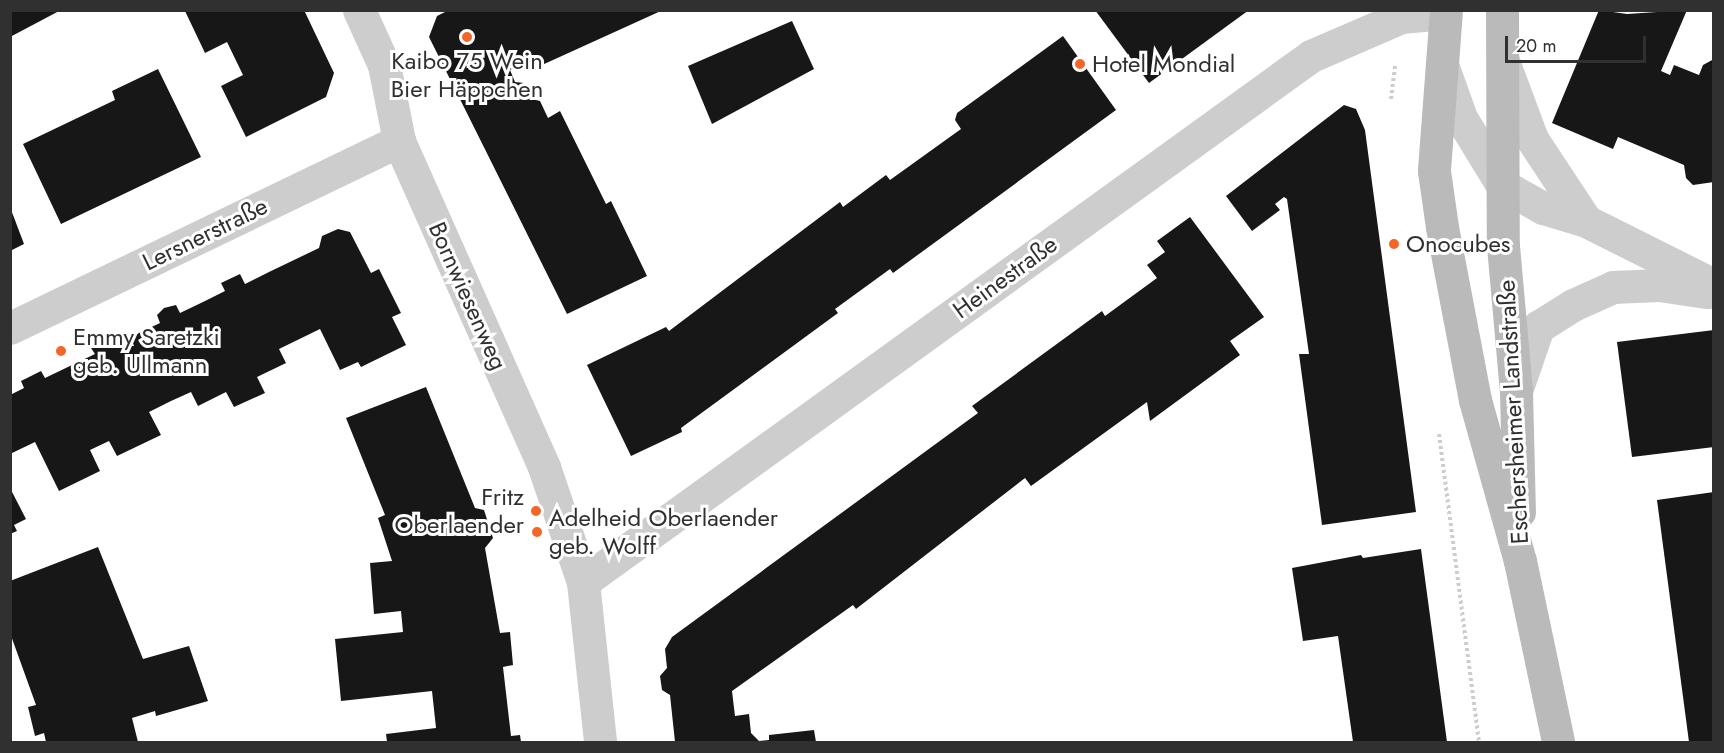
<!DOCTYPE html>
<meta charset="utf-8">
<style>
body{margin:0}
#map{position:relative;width:1724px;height:753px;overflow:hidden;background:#fff;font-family:Jost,sans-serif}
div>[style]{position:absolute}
.building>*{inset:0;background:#171717}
.path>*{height:4px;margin-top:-2px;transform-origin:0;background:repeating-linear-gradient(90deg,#cdcdcd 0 3px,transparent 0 6px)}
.street>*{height:33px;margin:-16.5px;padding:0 16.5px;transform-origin:16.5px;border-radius:16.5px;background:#cdcdcd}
.secondary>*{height:33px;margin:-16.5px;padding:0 16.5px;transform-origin:16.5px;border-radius:16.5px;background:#bababa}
.dots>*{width:16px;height:16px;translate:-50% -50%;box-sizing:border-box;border:3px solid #fff;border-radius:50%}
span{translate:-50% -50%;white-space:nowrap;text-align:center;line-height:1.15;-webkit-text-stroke:6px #fff;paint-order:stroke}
.poi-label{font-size:24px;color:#303030}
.left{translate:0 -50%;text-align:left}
.right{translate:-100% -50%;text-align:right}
.street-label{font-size:24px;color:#303030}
.frame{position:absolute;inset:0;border:12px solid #303030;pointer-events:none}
.scale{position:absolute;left:1505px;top:36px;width:141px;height:27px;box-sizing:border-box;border:3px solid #303030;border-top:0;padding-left:8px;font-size:18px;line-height:21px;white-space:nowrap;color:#303030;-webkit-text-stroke:4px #fff;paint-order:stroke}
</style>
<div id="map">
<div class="building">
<div style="clip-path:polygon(10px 10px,61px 10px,10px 37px)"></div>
<div style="clip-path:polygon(304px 10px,334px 73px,326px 97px,246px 137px,221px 86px,243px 75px,227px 42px,205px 53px,185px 11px)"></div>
<div style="clip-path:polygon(449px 10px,663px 10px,531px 70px,526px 60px,510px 70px,515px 82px,524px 83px,532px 99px,540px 101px,548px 118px,560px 111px,606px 204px,611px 201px,647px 276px,567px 314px,429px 37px,437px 16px)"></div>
<div style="clip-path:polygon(1095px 10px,1249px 10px,1149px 83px)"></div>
<div style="clip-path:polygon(1599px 10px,1627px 14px,1687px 10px,1661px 71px,1670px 75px,1674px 65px,1699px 75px,1703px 65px,1714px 59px,1714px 182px,1693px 185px,1686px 178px,1684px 165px,1618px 137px,1613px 149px,1552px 123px)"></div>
<div style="clip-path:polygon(792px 21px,814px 69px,712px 124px,688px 66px)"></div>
<div style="clip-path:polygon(1063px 36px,1116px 110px,893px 273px,890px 269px,835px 309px,838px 313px,681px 428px,682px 432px,631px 456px,587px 365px,666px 327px,669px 331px,840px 202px,843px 207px,886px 175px,890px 180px,961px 129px,955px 120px,957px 113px)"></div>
<div style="clip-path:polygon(158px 69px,201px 157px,61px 224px,23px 144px,115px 100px,112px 91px)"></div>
<div style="clip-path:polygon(1344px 105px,1356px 109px,1365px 130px,1416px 512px,1322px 525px,1299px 354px,1309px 354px,1287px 199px,1284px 197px,1275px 204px,1280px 210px,1252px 231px,1226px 196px)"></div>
<div style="clip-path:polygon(10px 207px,24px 244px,10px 251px)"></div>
<div style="clip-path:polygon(1190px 217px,1264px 317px,1230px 341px,1240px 355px,1150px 421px,1147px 402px,1031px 486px,1025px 478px,856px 609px,853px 605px,732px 691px,735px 716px,749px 714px,751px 733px,759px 741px,769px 740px,769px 735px,814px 730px,816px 742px,675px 742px,670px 695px,662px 690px,660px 676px,667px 668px,665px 649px,672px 637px,978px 413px,972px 406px,1102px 311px,1105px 316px,1157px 278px,1147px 265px,1165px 252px,1157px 241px)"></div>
<div style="clip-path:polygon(338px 229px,350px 232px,371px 273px,379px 269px,401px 313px,392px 317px,406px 345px,361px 367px,358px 362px,340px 370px,320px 329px,279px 349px,286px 363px,257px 377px,265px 393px,234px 407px,226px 392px,198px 406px,191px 392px,171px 401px,149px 412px,161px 435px,117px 456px,109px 441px,90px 450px,100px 471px,59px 491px,35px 442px,10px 454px,10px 395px,24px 388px,21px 381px,41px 371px,45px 378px,95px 354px,91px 348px,102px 339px,113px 337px,116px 344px,160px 323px,157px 315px,164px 308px,176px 305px,180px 313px,203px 302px,225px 291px,221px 283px,240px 274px,245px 284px,269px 272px,319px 248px,322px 236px)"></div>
<div style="clip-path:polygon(1714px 330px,1714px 447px,1632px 457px,1617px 342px)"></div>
<div style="clip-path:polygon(426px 387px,475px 508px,484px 510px,493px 538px,485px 548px,500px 633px,510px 632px,513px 665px,503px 667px,511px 736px,520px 735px,521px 742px,387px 742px,386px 734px,436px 728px,432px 691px,341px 701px,335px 639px,403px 632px,401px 611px,374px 614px,370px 563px,392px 561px,378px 518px,385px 515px,346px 418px)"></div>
<div style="clip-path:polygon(10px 488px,26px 519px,14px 525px,17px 531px,10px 534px)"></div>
<div style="clip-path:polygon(1714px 492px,1714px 742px,1689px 742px,1657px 500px)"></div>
<div style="clip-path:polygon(98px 547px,143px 659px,189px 646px,208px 701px,156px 716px,155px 711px,132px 718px,138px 742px,46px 742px,44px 733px,35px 736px,28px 707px,36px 705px,10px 633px,10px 581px)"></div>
<div style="clip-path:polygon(1421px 549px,1447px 742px,1353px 742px,1338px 636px,1303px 641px,1292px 568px,1361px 555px,1363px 558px)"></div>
</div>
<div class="path">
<div style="left:1391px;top:99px;width:34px;rotate:-83deg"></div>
<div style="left:1439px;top:434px;width:311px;rotate:82.6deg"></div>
</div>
<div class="street">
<div style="left:359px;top:10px;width:60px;rotate:65.6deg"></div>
<div style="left:384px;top:65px;width:77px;rotate:78.8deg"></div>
<div style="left:399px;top:141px;width:357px;rotate:66deg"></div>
<div style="left:544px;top:467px;width:121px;rotate:71.3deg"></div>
<div style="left:583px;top:582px;width:161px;rotate:83.9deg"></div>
<div style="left:1503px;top:61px;width:83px;rotate:69.6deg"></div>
<div style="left:1532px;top:139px;width:98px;rotate:56.6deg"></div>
<div style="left:1444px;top:70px;width:51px;rotate:70.5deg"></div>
<div style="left:1461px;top:118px;width:79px;rotate:58.5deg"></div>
<div style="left:1502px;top:185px;width:47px;rotate:29.3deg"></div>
<div style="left:1543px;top:208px;width:45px;rotate:16.8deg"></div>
<div style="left:1586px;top:221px;width:143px;rotate:26.6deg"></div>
<div style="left:10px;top:328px;width:432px;rotate:-25.7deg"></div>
<div style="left:1516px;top:391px;width:68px;rotate:-71deg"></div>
<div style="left:1538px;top:327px;width:41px;rotate:-32.2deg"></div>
<div style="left:1573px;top:305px;width:44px;rotate:-24.2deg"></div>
<div style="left:1613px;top:287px;width:46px;rotate:-2.5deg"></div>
<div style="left:1659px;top:285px;width:49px;rotate:8.3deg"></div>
<div style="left:583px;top:582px;width:898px;rotate:-35.85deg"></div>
<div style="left:1311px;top:56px;width:98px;rotate:-23.4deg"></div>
<div style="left:1401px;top:17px;width:44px;rotate:-5.2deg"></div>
</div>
<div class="secondary">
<div style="left:1446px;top:10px;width:161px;rotate:94.3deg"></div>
<div style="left:1434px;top:171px;width:57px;rotate:81.9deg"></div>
<div style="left:1442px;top:227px;width:176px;rotate:79.2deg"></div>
<div style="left:1475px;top:400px;width:167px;rotate:74.4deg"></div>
<div style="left:1520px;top:561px;width:185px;rotate:78.1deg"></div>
<div style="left:1502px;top:10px;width:236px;rotate:89.8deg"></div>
<div style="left:1503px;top:246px;width:146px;rotate:84.9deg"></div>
<div style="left:1516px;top:391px;width:121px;rotate:88.6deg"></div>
</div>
<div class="dots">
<div style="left:467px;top:37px;background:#f26628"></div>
<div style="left:1080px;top:64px;background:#f26628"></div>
<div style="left:1394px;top:244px;background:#f26628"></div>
<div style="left:61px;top:351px;background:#f26628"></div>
<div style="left:536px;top:511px;background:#f26628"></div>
<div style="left:537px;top:532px;background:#f26628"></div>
</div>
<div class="poi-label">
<span style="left:467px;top:75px">Kaibo 75 Wein<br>Bier Häppchen</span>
<span class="left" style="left:1092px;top:64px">Hotel Mondial</span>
<span class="left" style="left:1406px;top:244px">Onocubes</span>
<span class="left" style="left:73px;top:351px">Emmy Saretzki<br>geb. Ullmann</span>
<span class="right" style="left:524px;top:511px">Fritz<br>Oberlaender</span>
<span class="left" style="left:549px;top:532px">Adelheid Oberlaender<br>geb. Wolff</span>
</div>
<div class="street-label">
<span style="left:205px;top:234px;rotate:-26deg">Lersnerstraße</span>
<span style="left:1005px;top:277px;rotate:-36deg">Heinestraße</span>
<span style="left:468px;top:296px;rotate:66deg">Bornwiesenweg</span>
<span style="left:1513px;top:412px;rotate:-93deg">Eschersheimer Landstraße</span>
</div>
<div class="frame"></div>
<div class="scale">20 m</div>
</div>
